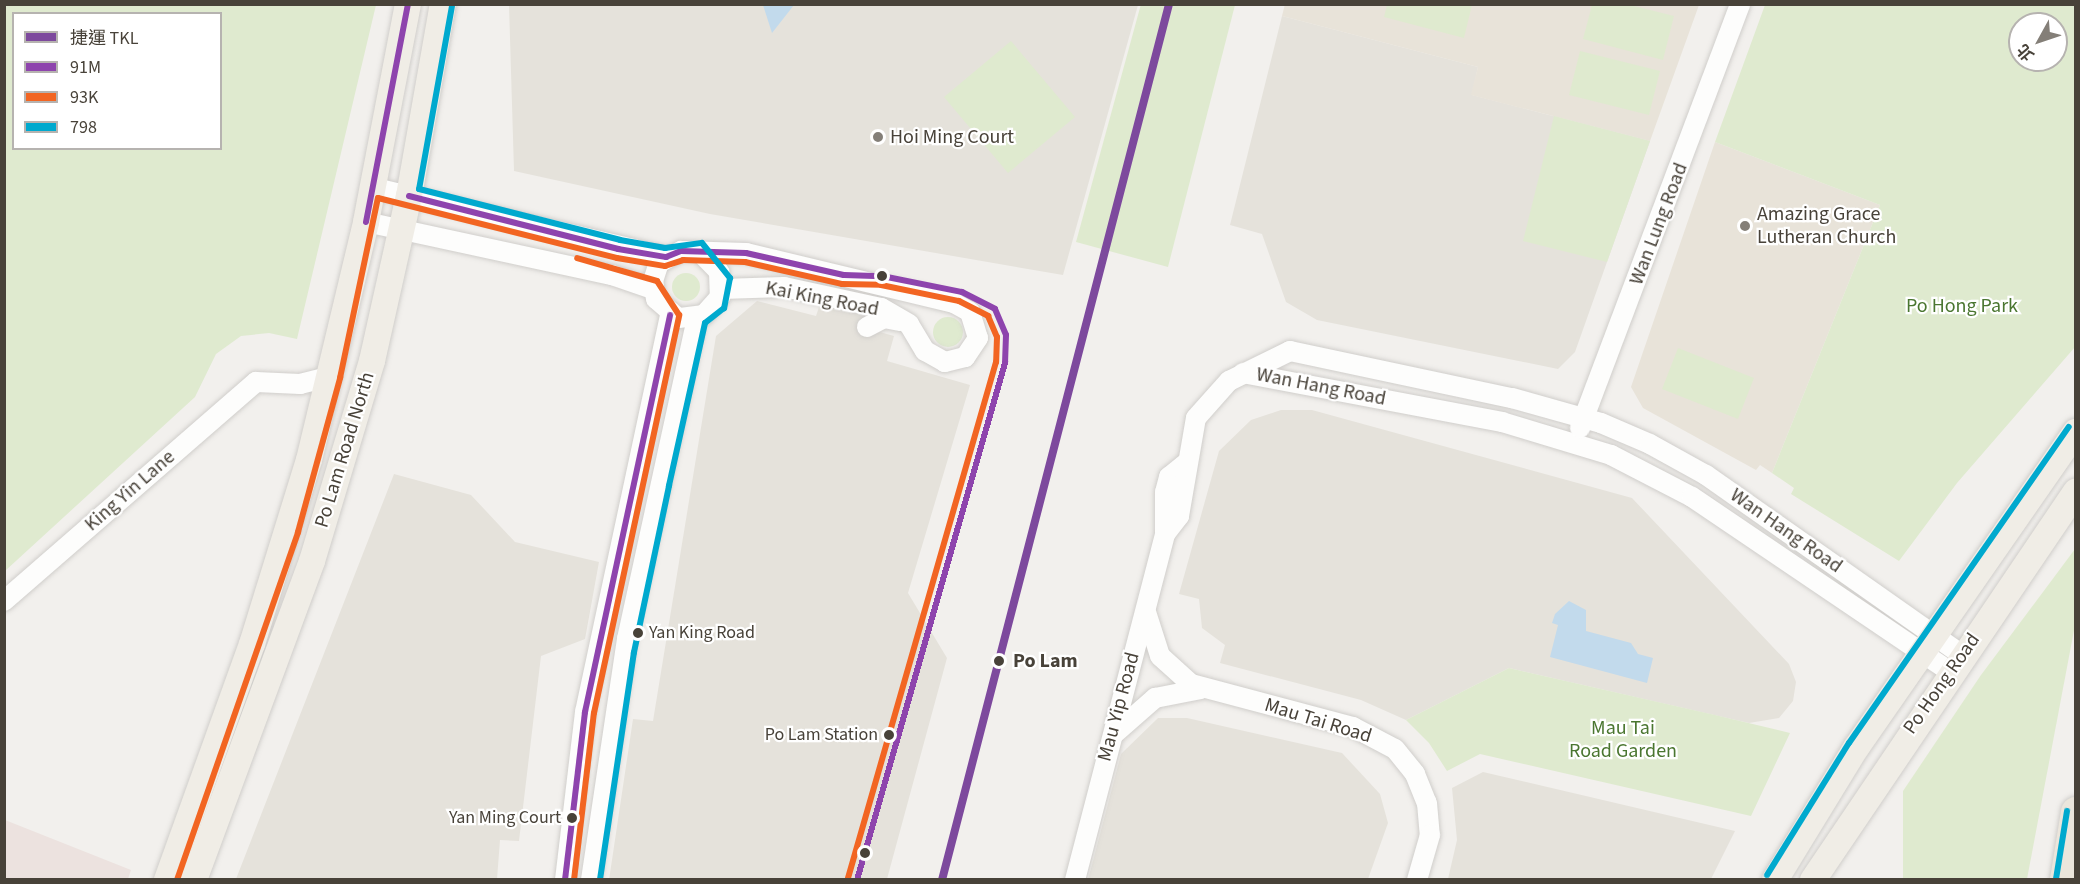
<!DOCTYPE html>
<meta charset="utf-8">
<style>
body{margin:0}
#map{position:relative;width:2080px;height:884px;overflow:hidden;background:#f2f0ed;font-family:"Source Sans 3","Noto Sans TC",sans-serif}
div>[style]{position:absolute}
.residential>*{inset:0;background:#e5e2db}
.education>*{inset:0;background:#e8e3d9}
.medical>*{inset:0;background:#ece2df}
.green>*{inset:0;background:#dfeacf}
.round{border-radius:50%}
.water>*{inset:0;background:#c2daec}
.roads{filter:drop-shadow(0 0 2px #d0cecb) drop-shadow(0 0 2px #d0cecb)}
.minor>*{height:20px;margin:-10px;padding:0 10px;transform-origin:10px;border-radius:10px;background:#fdfdfc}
.major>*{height:26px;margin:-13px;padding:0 13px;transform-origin:13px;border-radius:13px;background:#f0ede6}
.highway>*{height:30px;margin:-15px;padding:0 15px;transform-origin:15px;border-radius:15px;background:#ebe6dc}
.bus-1>*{height:6px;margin:-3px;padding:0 3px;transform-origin:3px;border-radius:3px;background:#8e44ad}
.bus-2>*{height:6px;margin:-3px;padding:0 3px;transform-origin:3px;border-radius:3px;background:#f26522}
.bus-3>*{height:6px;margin:-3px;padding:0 3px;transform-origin:3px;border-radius:3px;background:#00a9ce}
.metro-1>*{height:8px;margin:-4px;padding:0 4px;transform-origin:4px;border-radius:4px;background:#7d499d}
.dots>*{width:16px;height:16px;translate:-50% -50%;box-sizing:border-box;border:3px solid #fff;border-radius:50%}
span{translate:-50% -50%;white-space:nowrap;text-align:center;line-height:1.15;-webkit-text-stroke:4.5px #fff;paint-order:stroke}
.bus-label{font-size:18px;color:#484239}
.left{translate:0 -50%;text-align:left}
.right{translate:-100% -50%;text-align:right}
.poi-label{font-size:20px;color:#484239}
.street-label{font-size:20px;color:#484239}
.park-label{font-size:20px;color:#4a7630}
.stop-label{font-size:20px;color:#484239;font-weight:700}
.frame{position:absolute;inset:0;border:6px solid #484239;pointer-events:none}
.legend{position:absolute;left:12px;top:12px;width:210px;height:138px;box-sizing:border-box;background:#fff;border:2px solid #b6b3b0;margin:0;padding:8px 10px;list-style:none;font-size:18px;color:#484239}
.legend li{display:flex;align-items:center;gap:12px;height:30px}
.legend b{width:30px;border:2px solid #b6b3b0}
.north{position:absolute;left:2008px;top:12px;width:60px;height:60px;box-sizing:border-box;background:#fff;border:2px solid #b6b3b0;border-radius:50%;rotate:230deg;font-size:16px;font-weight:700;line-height:24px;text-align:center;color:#484239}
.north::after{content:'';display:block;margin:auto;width:21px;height:27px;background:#847f78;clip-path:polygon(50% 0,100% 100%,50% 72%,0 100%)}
</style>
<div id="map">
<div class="residential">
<div style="clip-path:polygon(509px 5px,1138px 5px,1063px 275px,710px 214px,514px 171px)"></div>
<div style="clip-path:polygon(1282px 16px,1478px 67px,1472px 95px,1650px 141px,1575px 352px,1558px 369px,1317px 320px,1286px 302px,1262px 234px,1230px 225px)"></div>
<div style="clip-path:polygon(757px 301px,816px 316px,820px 304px,865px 316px,862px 327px,894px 336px,887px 361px,970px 385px,908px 593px,947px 658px,887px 879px,609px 880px,633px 719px,653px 721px,716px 336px)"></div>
<div style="clip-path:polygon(1281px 410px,1312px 410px,1632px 498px,1789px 664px,1796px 682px,1793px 701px,1779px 718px,1749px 723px,1509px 668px,1406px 720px,1361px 700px,1220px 663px,1225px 645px,1202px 628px,1199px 599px,1179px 594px,1219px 451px,1251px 420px)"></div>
<div style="clip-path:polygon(394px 474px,471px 495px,515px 542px,599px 562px,585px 639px,541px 656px,519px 841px,500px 840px,497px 879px,236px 879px)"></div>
<div style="clip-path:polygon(1158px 718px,1187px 718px,1342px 753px,1380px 794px,1388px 823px,1368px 879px,1088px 880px,1121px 754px)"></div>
<div style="clip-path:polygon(1483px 772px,1735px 831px,1711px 879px,1448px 879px,1457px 840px,1452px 788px)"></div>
</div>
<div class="education">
<div style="clip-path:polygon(1285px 4px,1699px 5px,1650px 141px,1471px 95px,1478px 67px,1282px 16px)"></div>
<div style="clip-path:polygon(1715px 142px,1880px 205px,1772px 473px,1760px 465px,1756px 470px,1643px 408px,1631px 387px)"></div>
</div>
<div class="medical">
<div style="clip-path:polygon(5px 820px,131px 870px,128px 879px,5px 879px)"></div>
</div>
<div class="green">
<div style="clip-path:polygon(evenodd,5px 4px,376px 5px,297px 339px,269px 333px,241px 336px,216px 354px,195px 397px,5px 571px,5px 4px,14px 14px,220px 14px,220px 148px,14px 148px,14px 14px)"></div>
<div style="clip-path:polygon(1141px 4px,1235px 5px,1168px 267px,1076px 242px)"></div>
<div style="clip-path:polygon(1387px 5px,1387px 4px,1472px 5px,1464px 38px,1384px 17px)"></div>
<div style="clip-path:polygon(1592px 5px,1630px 5px,1674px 16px,1663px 60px,1583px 39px)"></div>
<div style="clip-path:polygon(evenodd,1765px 5px,2075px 5px,2075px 347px,1957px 483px,1899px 561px,1791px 494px,1794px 488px,1772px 473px,1880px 205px,1715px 142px,1765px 5px,2020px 24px,2056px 24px,2056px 60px,2020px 60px,2020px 24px)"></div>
<div style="clip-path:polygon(1011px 41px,1075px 117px,1008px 173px,944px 97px)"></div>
<div style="clip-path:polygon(1580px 51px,1660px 71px,1649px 115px,1569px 95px)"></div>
<div style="clip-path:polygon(1554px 116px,1650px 141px,1607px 262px,1523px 241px)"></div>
<div class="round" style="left:672px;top:273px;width:28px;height:28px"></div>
<div class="round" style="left:933px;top:317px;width:30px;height:30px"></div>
<div style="clip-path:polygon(1678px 348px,1754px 378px,1738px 419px,1662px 389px)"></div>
<div style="clip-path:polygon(2075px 549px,2075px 625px,2027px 879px,1903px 879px,1903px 791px,1981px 675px)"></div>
<div style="clip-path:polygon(1509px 668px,1715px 715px,1790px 733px,1751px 816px,1480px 754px,1447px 771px,1429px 743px,1406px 720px)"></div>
</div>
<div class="water">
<div style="clip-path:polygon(763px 5px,794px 4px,794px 5px,772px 33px)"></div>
<div style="clip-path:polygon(1569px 601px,1586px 610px,1586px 631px,1631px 643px,1638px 654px,1653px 658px,1647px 683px,1550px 657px,1558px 625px,1552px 623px,1555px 614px)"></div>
</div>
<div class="roads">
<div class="minor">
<div style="left:371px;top:187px;width:303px;rotate:13.3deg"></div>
<div style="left:366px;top:222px;width:252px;rotate:12.2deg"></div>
<div style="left:612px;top:275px;width:43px;rotate:18.9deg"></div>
<div style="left:700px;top:252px;width:28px;rotate:46deg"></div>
<div style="left:719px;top:272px;width:25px;rotate:88deg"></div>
<div style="left:720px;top:297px;width:24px;rotate:132deg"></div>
<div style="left:704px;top:315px;width:26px;rotate:173deg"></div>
<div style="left:678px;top:318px;width:29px;rotate:-139deg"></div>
<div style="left:656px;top:299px;width:18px;rotate:-99deg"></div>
<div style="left:653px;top:281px;width:19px;rotate:-72deg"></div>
<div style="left:659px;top:263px;width:25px;rotate:-29deg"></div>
<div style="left:681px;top:251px;width:65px;rotate:1.8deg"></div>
<div style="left:746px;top:253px;width:214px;rotate:13.5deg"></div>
<div style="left:954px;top:303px;width:18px;rotate:29deg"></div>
<div style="left:970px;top:312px;width:27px;rotate:73deg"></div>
<div style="left:978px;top:338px;width:23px;rotate:124deg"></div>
<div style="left:965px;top:357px;width:21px;rotate:166deg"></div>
<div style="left:945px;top:362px;width:23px;rotate:-151deg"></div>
<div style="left:925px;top:351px;width:31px;rotate:-121deg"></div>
<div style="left:909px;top:324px;width:32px;rotate:-150deg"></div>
<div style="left:881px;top:308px;width:99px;rotate:-167.8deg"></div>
<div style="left:784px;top:287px;width:63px;rotate:178.2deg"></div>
<div style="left:867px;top:327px;width:19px;rotate:-28deg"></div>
<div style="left:884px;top:318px;width:16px;rotate:11deg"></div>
<div style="left:1243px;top:373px;width:264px;rotate:10.7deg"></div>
<div style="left:1502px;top:422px;width:114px;rotate:16.8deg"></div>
<div style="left:1611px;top:455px;width:91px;rotate:27.4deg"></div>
<div style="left:1692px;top:497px;width:312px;rotate:34.1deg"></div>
<div style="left:1580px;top:428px;width:453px;rotate:-69.3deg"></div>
<div style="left:1165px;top:534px;width:42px;rotate:-90deg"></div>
<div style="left:1165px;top:492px;width:16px;rotate:-75deg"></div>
<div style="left:1169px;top:477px;width:21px;rotate:-39deg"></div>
<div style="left:4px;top:601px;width:334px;rotate:-41deg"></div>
<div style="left:256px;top:382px;width:44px;rotate:2.6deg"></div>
<div style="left:300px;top:384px;width:32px;rotate:-14deg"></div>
<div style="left:1146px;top:612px;width:46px;rotate:72.3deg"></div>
<div style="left:1160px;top:656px;width:42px;rotate:42.1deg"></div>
<div style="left:1191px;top:684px;width:168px;rotate:14.9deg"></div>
<div style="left:1353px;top:727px;width:47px;rotate:27.6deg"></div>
<div style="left:1395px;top:749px;width:32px;rotate:51deg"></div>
<div style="left:1415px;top:774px;width:31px;rotate:68deg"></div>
<div style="left:1427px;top:803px;width:32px;rotate:85deg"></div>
<div style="left:1430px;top:835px;width:47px;rotate:106.1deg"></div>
<div style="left:1114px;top:734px;width:55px;rotate:-41.3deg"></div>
<div style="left:1155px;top:698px;width:47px;rotate:-11.1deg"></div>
<div style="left:565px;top:880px;width:169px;rotate:-83.2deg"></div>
<div style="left:585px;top:712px;width:406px;rotate:-77.9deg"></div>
<div style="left:591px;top:880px;width:244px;rotate:-81.5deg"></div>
<div style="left:627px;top:639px;width:329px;rotate:-77.7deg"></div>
<div style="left:1075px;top:880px;width:358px;rotate:-75.4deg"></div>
<div style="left:1165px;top:534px;width:23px;rotate:-52deg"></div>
<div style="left:1179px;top:516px;width:99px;rotate:-80.2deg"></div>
<div style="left:1196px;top:418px;width:50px;rotate:-48.3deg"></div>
<div style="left:1229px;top:381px;width:68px;rotate:-26.2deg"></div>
<div style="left:1290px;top:351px;width:227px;rotate:12deg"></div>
<div style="left:1512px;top:398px;width:92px;rotate:15.7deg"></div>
<div style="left:1601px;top:423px;width:53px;rotate:23.2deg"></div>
<div style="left:1650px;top:444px;width:64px;rotate:29deg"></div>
<div style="left:1706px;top:475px;width:313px;rotate:35.1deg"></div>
</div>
<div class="major">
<div style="left:167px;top:880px;width:251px;rotate:-70.2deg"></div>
<div style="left:252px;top:644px;width:193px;rotate:-72.8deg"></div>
<div style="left:309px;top:460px;width:245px;rotate:-76.5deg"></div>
<div style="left:366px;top:222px;width:222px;rotate:-79.1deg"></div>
<div style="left:194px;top:880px;width:340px;rotate:-69.7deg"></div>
<div style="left:312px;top:561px;width:209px;rotate:-73.3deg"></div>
<div style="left:372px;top:361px;width:169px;rotate:-77.4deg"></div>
<div style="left:409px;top:196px;width:195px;rotate:-80deg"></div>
<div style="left:1775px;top:880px;width:155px;rotate:-58.5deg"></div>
<div style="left:1856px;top:748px;width:385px;rotate:-55.2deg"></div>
<div style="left:1813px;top:880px;width:469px;rotate:-55.9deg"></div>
</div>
<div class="highway">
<div style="left:2065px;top:880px;width:69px;rotate:-80.8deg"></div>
</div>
</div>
<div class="bus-1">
<div style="left:409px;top:196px;width:216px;rotate:14.2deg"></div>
<div style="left:618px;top:249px;width:49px;rotate:9.5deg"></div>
<div style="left:666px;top:257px;width:16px;rotate:-22deg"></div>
<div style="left:681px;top:251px;width:65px;rotate:1.8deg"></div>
<div style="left:746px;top:253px;width:100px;rotate:12.7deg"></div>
<div style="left:844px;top:275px;width:38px;rotate:2deg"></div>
<div style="left:882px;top:276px;width:82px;rotate:11.3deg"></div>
<div style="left:962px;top:292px;width:37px;rotate:27deg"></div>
<div style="left:995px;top:309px;width:28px;rotate:67deg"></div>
<div style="left:1006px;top:335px;width:28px;rotate:92deg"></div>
<div style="left:1005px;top:363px;width:538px;rotate:105.97deg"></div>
<div style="left:366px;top:222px;width:222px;rotate:-79.1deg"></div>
<div style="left:565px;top:880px;width:169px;rotate:-83.2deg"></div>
<div style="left:585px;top:712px;width:406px;rotate:-77.9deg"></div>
</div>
<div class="bus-2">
<div style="left:177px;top:880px;width:368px;rotate:-70.8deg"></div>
<div style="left:298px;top:532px;width:160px;rotate:-74.7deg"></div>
<div style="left:340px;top:378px;width:184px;rotate:-78.1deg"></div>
<div style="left:378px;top:198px;width:246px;rotate:14.1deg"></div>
<div style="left:617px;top:258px;width:49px;rotate:9.5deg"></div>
<div style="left:665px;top:266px;width:19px;rotate:-18deg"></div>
<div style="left:683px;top:260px;width:62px;rotate:1.8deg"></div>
<div style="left:745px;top:262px;width:99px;rotate:12.8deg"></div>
<div style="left:842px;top:284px;width:39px;rotate:1deg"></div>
<div style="left:881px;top:285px;width:80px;rotate:11.6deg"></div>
<div style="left:959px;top:301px;width:33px;rotate:27deg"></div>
<div style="left:988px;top:316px;width:23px;rotate:67deg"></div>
<div style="left:997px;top:337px;width:25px;rotate:92deg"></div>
<div style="left:996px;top:362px;width:537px;rotate:106deg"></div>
<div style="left:574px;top:880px;width:168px;rotate:-83.2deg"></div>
<div style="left:594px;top:713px;width:407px;rotate:-77.9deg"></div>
<div style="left:679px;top:315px;width:40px;rotate:-122.9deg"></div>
<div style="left:657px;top:281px;width:83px;rotate:-164deg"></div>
</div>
<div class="bus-3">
<div style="left:452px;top:6px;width:186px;rotate:100.2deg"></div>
<div style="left:419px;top:189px;width:207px;rotate:14.2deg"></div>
<div style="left:620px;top:240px;width:46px;rotate:10.1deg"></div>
<div style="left:665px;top:248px;width:37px;rotate:-8deg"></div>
<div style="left:702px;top:243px;width:45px;rotate:51.3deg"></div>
<div style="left:730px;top:278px;width:31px;rotate:101deg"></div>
<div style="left:724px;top:308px;width:24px;rotate:142deg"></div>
<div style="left:705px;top:323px;width:167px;rotate:102.5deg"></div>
<div style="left:669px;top:486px;width:170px;rotate:101.9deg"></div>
<div style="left:634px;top:652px;width:231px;rotate:98.5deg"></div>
<div style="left:1767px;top:875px;width:155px;rotate:-58.2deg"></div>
<div style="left:1849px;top:743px;width:385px;rotate:-55.2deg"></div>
<div style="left:2056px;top:879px;width:69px;rotate:-80.8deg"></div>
</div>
<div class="metro-1">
<div style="left:942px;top:880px;width:905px;rotate:-75.47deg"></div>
</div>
<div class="dots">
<div style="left:878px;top:137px;background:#847f78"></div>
<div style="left:1745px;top:226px;background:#847f78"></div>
<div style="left:882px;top:276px;background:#484239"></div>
<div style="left:638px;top:633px;background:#484239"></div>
<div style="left:999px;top:661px;background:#484239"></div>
<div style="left:889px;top:735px;background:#484239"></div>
<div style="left:572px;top:818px;background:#484239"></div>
<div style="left:865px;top:853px;background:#484239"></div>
</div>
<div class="bus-label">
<span class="left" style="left:649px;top:633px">Yan King Road</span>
<span class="right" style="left:878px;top:735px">Po Lam Station</span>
<span class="right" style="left:561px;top:818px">Yan Ming Court</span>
</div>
<div class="poi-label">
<span class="left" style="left:890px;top:137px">Hoi Ming Court</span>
<span class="left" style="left:1757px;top:226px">Amazing Grace<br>Lutheran Church</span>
</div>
<div class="street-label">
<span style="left:1659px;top:224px;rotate:-69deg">Wan Lung Road</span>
<span style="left:822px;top:299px;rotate:11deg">Kai King Road</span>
<span style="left:1321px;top:387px;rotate:11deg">Wan Hang Road</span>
<span style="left:345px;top:450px;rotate:-73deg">Po Lam Road North</span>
<span style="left:130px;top:491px;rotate:-41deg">King Yin Lane</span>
<span style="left:1786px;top:531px;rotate:35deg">Wan Hang Road</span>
<span style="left:1942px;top:684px;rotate:-55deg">Po Hong Road</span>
<span style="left:1119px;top:707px;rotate:-75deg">Mau Yip Road</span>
<span style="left:1318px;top:721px;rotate:17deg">Mau Tai Road</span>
</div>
<div class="park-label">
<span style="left:1962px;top:306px">Po Hong Park</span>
<span style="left:1623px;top:740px">Mau Tai<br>Road Garden</span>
</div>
<div class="stop-label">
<span class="left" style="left:1013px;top:661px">Po Lam</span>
</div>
<div class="frame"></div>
<ul class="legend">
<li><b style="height:8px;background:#7d499d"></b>捷運 TKL</li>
<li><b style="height:8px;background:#8e44ad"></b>91M</li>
<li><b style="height:8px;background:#f26522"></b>93K</li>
<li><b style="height:8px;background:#00a9ce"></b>798</li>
</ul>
<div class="north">北</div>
</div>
